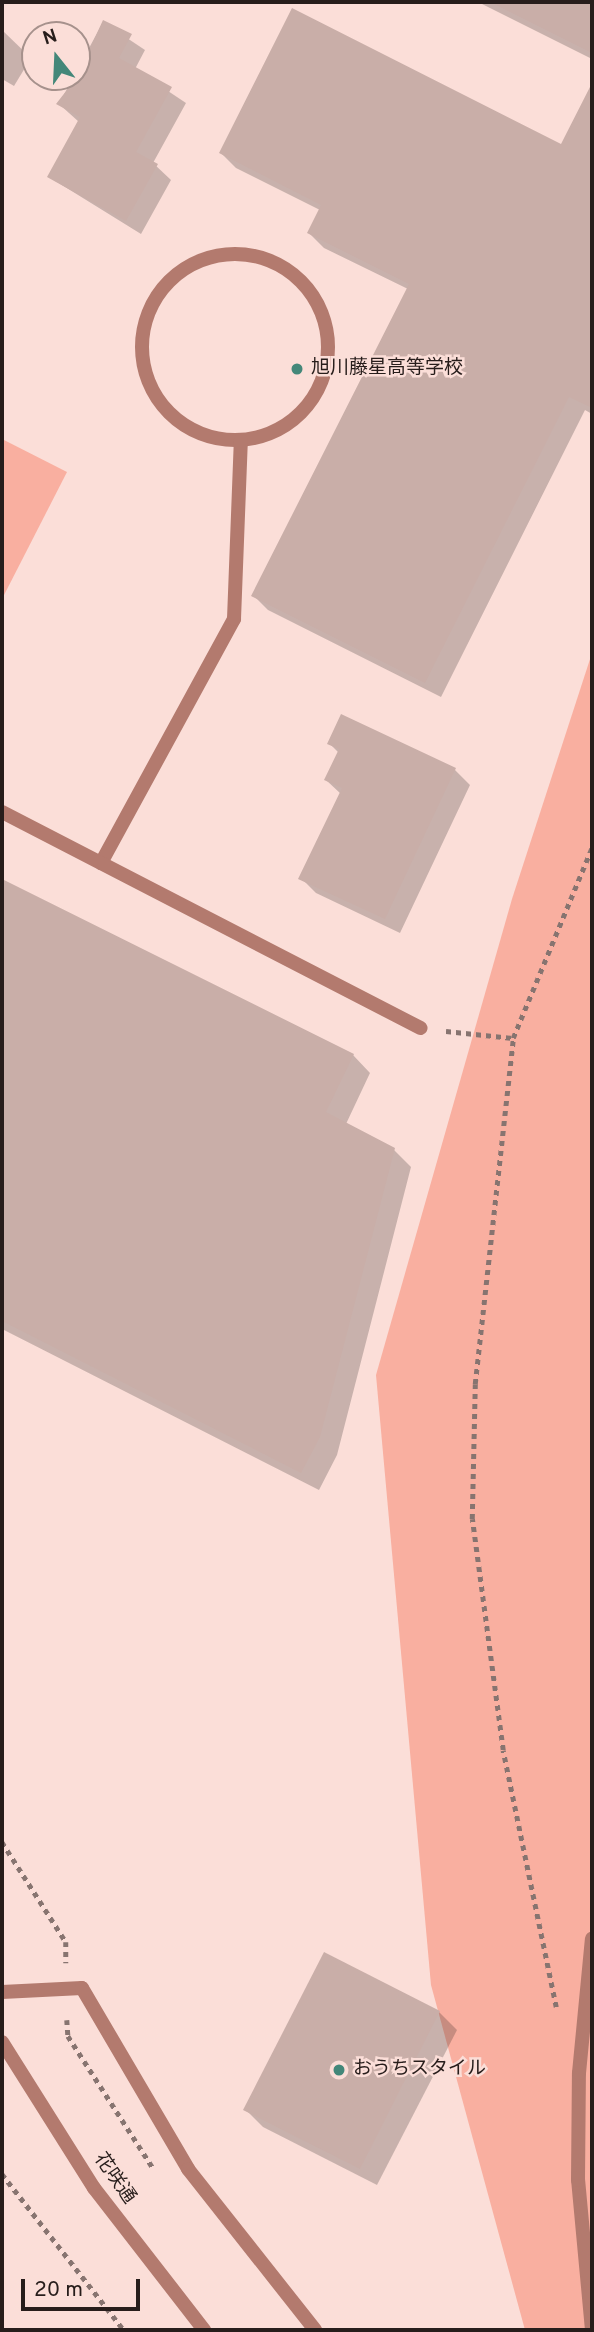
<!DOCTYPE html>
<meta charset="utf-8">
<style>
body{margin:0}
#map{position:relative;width:594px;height:2332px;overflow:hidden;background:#fbded8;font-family:Overpass,"Noto Sans JP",sans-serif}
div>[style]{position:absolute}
.green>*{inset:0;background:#f9afa0}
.shadow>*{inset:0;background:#0003}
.building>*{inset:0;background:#c9aea8}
.path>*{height:4.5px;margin-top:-2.25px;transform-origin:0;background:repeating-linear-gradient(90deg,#877470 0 5px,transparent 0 10px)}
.service>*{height:14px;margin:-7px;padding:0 7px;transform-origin:7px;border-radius:7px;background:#b37a6e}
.service>.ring{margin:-7px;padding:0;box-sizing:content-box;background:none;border:14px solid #b37a6e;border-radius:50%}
.minor>*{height:14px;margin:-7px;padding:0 7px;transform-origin:7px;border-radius:7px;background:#b37a6e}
.tertiary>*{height:14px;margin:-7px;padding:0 7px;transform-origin:7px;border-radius:7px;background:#b37a6e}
.dots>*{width:19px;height:19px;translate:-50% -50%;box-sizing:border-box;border:4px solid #fbded8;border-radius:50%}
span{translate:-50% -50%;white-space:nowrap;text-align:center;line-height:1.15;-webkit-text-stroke:5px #fbded8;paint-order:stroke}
.poi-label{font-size:19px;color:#271d1b}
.left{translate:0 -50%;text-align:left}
.street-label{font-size:19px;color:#271d1b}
.frame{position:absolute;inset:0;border:4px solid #271d1b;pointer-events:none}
.north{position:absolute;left:21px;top:21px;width:70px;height:70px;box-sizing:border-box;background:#fbded8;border:2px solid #a6918c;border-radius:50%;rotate:342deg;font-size:19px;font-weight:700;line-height:28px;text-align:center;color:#271d1b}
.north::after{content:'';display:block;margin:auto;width:24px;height:32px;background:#448779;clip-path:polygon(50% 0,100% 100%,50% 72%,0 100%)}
.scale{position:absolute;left:21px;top:2279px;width:119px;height:32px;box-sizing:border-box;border:4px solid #271d1b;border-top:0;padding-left:9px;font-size:21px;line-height:24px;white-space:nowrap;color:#271d1b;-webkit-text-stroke:5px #fbded8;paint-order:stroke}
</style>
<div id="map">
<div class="green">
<div style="clip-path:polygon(2px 439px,67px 472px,2px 599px)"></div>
<div style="clip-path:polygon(592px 653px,592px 2330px,525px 2330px,431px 1985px,376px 1375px,512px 899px)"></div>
</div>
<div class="shadow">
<div style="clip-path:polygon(478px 2px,592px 2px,592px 59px)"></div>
<div style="clip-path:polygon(103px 22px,145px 50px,135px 69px,186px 103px,153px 163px,171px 180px,141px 234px,49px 177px,79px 122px,59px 104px)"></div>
<div style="clip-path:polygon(2px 30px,31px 58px,14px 86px,2px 79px)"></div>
<div style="clip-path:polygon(592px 87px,592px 414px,585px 410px,441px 697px,268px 610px,253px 595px,408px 289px,324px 248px,309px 233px,320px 210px,236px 168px,221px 153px,562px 146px)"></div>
<div style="clip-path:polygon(329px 743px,455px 770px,470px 785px,400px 933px,316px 893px,301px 878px,341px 794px,326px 780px,339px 753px)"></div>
<div style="clip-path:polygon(2px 881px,353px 1055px,370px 1073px,346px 1124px,394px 1150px,411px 1167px,337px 1455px,319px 1490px,2px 1329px)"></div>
<div style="clip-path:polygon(439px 2012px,457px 2030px,377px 2185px,263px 2127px,245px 2109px)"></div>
</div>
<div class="building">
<div style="clip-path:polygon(490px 2px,592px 2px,592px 53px)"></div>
<div style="clip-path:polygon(292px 8px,561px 144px,592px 83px,592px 408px,569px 397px,425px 683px,251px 596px,409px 284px,307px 233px,321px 205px,219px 153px)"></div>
<div style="clip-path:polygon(103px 20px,132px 34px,119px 58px,172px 87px,136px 152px,158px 164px,126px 221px,47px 177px,80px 117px,56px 104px,77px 77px)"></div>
<div style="clip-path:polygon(341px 714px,456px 768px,385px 919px,298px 879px,342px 788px,324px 780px,339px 749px,327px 744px)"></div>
<div style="clip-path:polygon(2px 879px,354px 1054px,326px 1112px,395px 1148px,320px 1437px,301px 1473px,2px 1321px)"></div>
<div style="clip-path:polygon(324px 1952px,440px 2011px,360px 2169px,243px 2110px)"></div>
</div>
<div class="path">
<div style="left:446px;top:1031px;width:67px;rotate:6deg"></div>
<div style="left:2px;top:1842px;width:119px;rotate:57.4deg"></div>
<div style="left:66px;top:1942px;width:21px;rotate:90deg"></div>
<div style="left:556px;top:2007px;width:262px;rotate:-101.7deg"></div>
<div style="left:503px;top:1750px;width:233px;rotate:-97.6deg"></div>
<div style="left:472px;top:1519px;width:135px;rotate:-88.7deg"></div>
<div style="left:475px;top:1384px;width:348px;rotate:-83.7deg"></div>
<div style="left:513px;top:1038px;width:207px;rotate:-67.5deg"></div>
<div style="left:67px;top:2020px;width:16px;rotate:86deg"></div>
<div style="left:68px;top:2036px;width:157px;rotate:57.2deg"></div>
<div style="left:2px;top:2174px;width:198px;rotate:52deg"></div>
</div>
<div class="service">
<div class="ring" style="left:142px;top:254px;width:172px;height:172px"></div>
<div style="left:101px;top:863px;width:278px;rotate:-61.4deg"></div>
<div style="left:234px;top:619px;width:179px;rotate:-87.8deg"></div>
<div style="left:592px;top:2330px;width:151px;rotate:-95.3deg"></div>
<div style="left:578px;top:2180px;width:107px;rotate:-89.5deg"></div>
<div style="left:579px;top:2073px;width:135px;rotate:-84.5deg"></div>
</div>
<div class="minor">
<div style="left:2px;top:812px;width:471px;rotate:27.3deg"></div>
<div style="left:2px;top:1992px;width:80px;rotate:-2.9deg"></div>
<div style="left:82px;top:1988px;width:210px;rotate:59.6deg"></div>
<div style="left:188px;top:2169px;width:205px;rotate:51.7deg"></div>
</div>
<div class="tertiary">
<div style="left:2px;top:2042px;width:173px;rotate:57.8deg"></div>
<div style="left:94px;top:2188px;width:180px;rotate:52.2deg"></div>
</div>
<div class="dots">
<div style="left:297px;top:369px;background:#448779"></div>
<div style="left:339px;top:2070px;background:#448779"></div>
</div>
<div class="poi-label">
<span class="left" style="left:311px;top:369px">旭川藤星高等学校</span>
<span class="left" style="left:353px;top:2070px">おうちスタイル</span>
</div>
<div class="street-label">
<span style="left:114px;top:2179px;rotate:55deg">花咲通</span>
</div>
<div class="frame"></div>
<div class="north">N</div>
<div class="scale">20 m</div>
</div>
